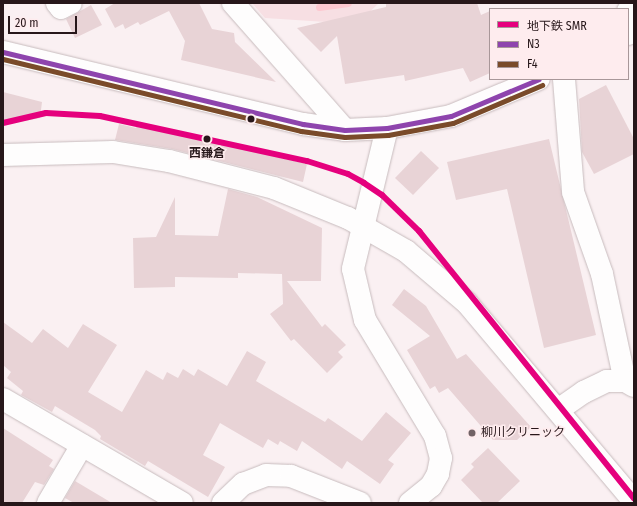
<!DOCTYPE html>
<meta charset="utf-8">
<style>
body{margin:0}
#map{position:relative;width:637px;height:506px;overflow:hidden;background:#faf0f2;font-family:"Fira Sans Condensed","Noto Sans JP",sans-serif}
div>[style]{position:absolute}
.green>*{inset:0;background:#f7dfe3}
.stream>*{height:7px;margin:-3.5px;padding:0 3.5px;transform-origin:3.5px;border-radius:3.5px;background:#fdc8d0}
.building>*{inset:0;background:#e8d3d6}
.roads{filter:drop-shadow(0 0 1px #c7bbbd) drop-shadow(0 0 1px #c7bbbd)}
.minor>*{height:22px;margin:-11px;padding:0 11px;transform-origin:11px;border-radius:11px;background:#fefdfd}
.tertiary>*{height:22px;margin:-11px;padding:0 11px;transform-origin:11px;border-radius:11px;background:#fefdfd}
.secondary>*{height:22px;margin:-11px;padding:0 11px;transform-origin:11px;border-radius:11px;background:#fefdfd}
.bus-1>*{height:5px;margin:-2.5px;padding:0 2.5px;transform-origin:2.5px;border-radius:2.5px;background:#8e44ad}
.bus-2>*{height:5px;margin:-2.5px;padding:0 2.5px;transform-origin:2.5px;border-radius:2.5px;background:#7a4b2a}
.metro-1>*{height:6px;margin:-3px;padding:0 3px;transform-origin:3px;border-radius:3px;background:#e5007d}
.dots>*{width:11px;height:11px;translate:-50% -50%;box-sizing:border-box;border:2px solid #feecee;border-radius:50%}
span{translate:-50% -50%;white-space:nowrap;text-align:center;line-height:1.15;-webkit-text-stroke:3px #feecee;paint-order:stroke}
.stop-label{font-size:12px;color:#27171a;font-weight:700}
.poi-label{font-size:12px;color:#27171a}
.left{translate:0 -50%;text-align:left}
.frame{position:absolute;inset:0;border:4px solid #27171a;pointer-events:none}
.legend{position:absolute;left:489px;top:8px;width:140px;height:72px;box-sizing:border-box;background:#feecee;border:1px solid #a89799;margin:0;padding:5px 7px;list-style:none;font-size:12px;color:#27171a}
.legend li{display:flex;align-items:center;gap:8px;height:20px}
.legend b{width:20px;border:1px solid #a89799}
.scale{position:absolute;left:8px;top:16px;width:69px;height:18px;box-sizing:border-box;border:2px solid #27171a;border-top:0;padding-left:5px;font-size:12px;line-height:14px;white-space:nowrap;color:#27171a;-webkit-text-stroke:3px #feecee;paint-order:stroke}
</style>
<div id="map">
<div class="green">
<div style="clip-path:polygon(252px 3px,379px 3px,357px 24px,265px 18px)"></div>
</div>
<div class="stream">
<div style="left:319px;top:7px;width:29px;rotate:-8deg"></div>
</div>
<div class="building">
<div style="clip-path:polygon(115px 3px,199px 3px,212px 29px,234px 33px,235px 42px,276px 82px,181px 60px,185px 41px,169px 11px,140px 25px,138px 22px,125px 29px,123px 24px,115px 28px,105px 9px)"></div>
<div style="clip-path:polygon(386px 3px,477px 3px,481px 15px,490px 11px,490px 73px,470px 82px,463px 68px,405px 81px,404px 75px,345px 84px,337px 36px,321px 52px,297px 28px,386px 7px)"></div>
<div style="clip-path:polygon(91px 5px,102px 25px,75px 38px,66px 19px)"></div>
<div style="clip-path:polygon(606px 85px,634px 139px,634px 154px,594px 174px,582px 152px,579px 99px)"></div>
<div style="clip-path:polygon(3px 92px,42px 102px,40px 118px,3px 125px)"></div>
<div style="clip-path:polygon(138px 122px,280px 154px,280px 158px,307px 164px,303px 182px,172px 149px,115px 140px,119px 124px,136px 128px)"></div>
<div style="clip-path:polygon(549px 139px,596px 335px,544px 348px,507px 189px,456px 200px,447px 162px)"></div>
<div style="clip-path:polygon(421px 151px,439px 168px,413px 195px,395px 178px)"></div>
<div style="clip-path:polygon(228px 189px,257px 197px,322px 228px,321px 281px,287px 281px,322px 327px,325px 324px,346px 345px,338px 352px,343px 357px,327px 373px,294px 339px,291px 341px,270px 314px,283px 304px,282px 274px,238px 273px,238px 278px,175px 277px,175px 287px,134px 288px,133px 238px,156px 237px,175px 197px,175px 235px,218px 236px)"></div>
<div style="clip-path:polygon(404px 289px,426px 306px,457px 359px,466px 354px,531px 427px,517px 440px,493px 440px,448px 388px,439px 393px,435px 386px,430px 389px,407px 350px,430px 336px,392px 305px)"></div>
<div style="clip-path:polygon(3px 322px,32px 343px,43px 329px,68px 348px,83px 324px,117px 345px,88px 392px,122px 412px,146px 370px,163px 380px,167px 372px,178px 378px,183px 369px,194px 376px,198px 369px,227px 386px,247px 351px,266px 362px,256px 381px,325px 422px,328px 418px,362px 441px,386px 412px,411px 433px,388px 460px,394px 464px,380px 484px,347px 461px,342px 469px,302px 441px,297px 451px,280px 441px,278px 445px,268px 439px,263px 448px,220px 423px,203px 455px,225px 467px,208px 497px,148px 461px,145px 466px,100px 439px,101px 436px,95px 430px,55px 406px,52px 412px,21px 395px,23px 391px,7px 378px,11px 372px,3px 365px)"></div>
<div style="clip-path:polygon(3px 428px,53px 460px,49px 466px,54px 469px,44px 485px,35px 482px,22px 503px,3px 503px)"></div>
<div style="clip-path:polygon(488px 448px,520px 481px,497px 503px,483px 503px,461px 480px,474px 467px,471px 464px)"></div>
<div style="clip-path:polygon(75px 481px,112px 503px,74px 503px,65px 498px)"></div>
</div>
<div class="roads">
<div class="minor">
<div style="left:57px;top:3px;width:6px;rotate:51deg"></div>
<div style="left:61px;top:8px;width:11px;rotate:-27deg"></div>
<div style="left:233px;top:3px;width:169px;rotate:48.6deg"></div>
<div style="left:564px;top:79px;width:113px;rotate:85.4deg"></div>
<div style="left:573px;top:192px;width:87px;rotate:70.5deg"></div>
<div style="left:602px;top:274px;width:109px;rotate:77.9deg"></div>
<div style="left:3px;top:399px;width:207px;rotate:30.2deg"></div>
<div style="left:48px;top:503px;width:67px;rotate:-59.6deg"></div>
</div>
<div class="tertiary">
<div style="left:628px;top:11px;width:13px;rotate:61deg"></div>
<div style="left:387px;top:128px;width:145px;rotate:103.6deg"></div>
<div style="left:353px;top:269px;width:52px;rotate:76.8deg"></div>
<div style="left:365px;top:320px;width:135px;rotate:58.9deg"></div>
<div style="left:435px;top:436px;width:23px;rotate:75deg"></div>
<div style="left:441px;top:458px;width:16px;rotate:101deg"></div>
<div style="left:438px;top:474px;width:14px;rotate:120deg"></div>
<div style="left:431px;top:486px;width:27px;rotate:141deg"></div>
<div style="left:3px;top:155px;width:110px;rotate:-1.6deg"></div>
<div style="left:113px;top:152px;width:57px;rotate:9.1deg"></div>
<div style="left:169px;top:161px;width:108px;rotate:14.4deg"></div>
<div style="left:274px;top:188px;width:80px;rotate:22.1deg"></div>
<div style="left:348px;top:218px;width:67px;rotate:29.6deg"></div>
<div style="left:406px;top:251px;width:80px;rotate:40.4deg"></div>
<div style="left:467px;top:303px;width:259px;rotate:49.9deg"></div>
<div style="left:558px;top:410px;width:32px;rotate:-35deg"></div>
<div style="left:584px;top:392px;width:25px;rotate:-26deg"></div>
<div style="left:607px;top:381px;width:18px"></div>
<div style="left:625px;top:381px;width:10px;rotate:29deg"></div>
<div style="left:223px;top:503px;width:28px;rotate:-44deg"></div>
<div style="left:243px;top:484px;width:25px;rotate:-21deg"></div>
<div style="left:266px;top:475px;width:25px;rotate:2deg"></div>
<div style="left:291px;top:476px;width:74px;rotate:21.4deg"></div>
</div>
<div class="secondary">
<div style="left:628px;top:34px;width:7px;rotate:-27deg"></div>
<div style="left:3px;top:52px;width:309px;rotate:13.5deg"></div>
<div style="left:303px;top:124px;width:42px;rotate:8.1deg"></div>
<div style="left:345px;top:130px;width:42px;rotate:-2.7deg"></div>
<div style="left:387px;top:128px;width:65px;rotate:-10.6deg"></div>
<div style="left:451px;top:116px;width:95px;rotate:-22.8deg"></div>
</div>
</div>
<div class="bus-1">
<div style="left:3px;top:52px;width:309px;rotate:13.5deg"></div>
<div style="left:303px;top:124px;width:42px;rotate:8.1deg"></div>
<div style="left:345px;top:130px;width:42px;rotate:-2.7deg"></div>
<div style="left:387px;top:128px;width:65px;rotate:-10.6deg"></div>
<div style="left:451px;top:116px;width:95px;rotate:-22.8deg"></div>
</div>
<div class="bus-2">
<div style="left:3px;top:59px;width:307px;rotate:13.6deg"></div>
<div style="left:301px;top:131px;width:44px;rotate:7.8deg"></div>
<div style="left:345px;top:137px;width:43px;rotate:-2.7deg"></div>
<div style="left:388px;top:135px;width:66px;rotate:-10.5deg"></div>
<div style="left:453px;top:123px;width:97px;rotate:-23.1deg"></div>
</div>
<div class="metro-1">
<div style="left:3px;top:123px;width:44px;rotate:-13.1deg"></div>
<div style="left:46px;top:113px;width:54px;rotate:3.2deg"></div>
<div style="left:100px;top:116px;width:212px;rotate:12.3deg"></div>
<div style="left:307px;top:161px;width:43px;rotate:17.6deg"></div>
<div style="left:348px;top:174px;width:18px;rotate:29deg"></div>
<div style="left:364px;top:183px;width:22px;rotate:34deg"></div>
<div style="left:382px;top:195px;width:52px;rotate:44.2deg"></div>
<div style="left:419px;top:231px;width:343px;rotate:51.2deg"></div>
</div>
<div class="dots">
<div style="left:251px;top:119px;background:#27171a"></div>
<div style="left:207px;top:139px;background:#27171a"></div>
<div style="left:472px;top:433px;background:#716366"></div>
</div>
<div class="stop-label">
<span style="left:207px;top:154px">西鎌倉</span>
</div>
<div class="poi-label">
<span class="left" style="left:481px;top:433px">柳川クリニック</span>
</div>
<div class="frame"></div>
<ul class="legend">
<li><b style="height:5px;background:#e5007d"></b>地下鉄 SMR</li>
<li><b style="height:5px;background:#8e44ad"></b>N3</li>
<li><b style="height:5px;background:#7a4b2a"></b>F4</li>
</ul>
<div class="scale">20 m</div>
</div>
